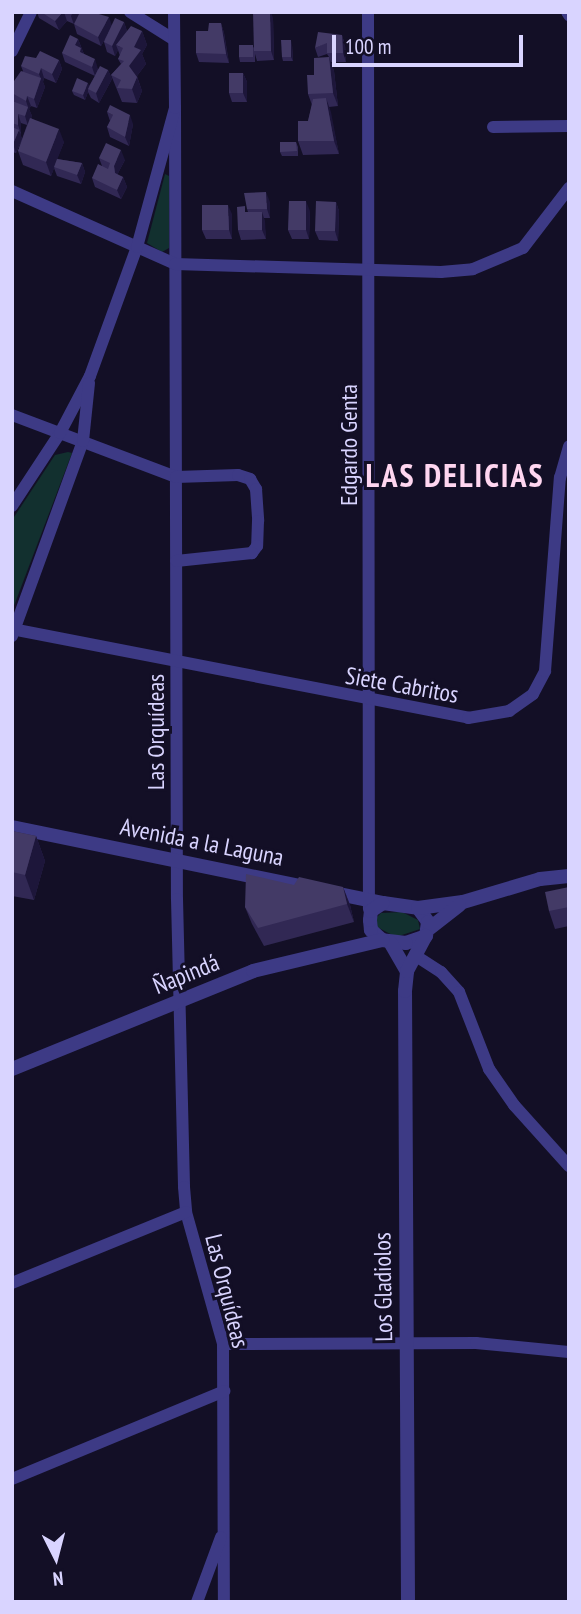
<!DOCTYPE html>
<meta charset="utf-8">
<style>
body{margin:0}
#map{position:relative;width:581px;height:1614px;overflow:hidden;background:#130f26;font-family:"PT Sans Narrow",sans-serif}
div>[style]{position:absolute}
.green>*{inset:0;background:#12302f}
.minor>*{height:12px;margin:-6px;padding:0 6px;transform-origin:6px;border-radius:6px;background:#3d3a85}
.tertiary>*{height:14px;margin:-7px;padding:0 7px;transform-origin:7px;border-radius:7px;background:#3d3a85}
.wall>*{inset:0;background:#312854}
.shaded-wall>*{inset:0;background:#1d163a}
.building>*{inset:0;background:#433a66}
span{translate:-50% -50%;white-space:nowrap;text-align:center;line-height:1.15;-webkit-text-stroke:6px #130f26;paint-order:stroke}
.street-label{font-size:24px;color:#d9d4ff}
.district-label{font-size:32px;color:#ffd6f0;font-weight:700;letter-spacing:2px}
.frame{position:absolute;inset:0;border:14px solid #d9d4ff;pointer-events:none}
.north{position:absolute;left:21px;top:1523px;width:70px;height:70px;-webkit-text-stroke:5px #130f26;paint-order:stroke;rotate:174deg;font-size:19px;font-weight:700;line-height:28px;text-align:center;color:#d9d4ff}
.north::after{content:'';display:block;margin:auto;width:24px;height:32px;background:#d9d4ff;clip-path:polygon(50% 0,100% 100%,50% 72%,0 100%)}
.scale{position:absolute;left:332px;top:35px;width:191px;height:32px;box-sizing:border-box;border:4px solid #d9d4ff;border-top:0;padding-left:9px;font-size:21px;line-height:24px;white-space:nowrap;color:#d9d4ff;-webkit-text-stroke:5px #130f26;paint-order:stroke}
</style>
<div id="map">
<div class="green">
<div style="clip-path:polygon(165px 174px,169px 176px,169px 248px,162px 252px,147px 243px)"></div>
<div style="clip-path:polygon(68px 452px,72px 453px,12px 611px,12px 520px,55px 455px)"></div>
<div style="clip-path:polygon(402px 912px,418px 920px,420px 929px,396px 937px,377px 927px,375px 919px,381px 913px)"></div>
</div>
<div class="minor">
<div style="left:130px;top:12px;width:51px;rotate:32.1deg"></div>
<div style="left:368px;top:12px;width:897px;rotate:89.94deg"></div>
<div style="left:567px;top:12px;width:4px;rotate:56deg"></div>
<div style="left:12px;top:51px;width:43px;rotate:-64deg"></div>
<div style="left:175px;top:108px;width:791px;rotate:89.86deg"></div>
<div style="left:177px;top:899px;width:288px;rotate:88.6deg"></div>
<div style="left:184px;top:1187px;width:25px;rotate:85deg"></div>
<div style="left:186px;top:1212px;width:137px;rotate:74.3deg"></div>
<div style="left:223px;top:1344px;width:258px;rotate:89.8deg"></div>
<div style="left:493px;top:127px;width:76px;rotate:-0.8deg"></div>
<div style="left:12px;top:191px;width:179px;rotate:24.1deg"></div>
<div style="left:175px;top:264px;width:266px;rotate:1.7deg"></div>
<div style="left:441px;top:272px;width:32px;rotate:-5deg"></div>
<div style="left:473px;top:269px;width:54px;rotate:-22.8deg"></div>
<div style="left:523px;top:248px;width:76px;rotate:-52.5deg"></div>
<div style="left:12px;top:415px;width:175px;rotate:20.7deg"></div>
<div style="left:176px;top:477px;width:62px;rotate:-1.8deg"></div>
<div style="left:238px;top:475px;width:13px;rotate:18deg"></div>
<div style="left:250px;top:479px;width:12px;rotate:59deg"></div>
<div style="left:256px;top:489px;width:32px;rotate:86deg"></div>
<div style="left:258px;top:521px;width:25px;rotate:92deg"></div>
<div style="left:257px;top:546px;width:9px;rotate:126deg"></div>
<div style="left:252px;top:553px;width:76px;rotate:174deg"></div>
<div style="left:12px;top:506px;width:87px;rotate:-56.7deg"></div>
<div style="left:60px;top:433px;width:64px;rotate:-62.2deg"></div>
<div style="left:90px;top:376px;width:137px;rotate:-70deg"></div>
<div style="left:137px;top:247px;width:144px;rotate:-74.7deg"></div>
<div style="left:175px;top:108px;width:96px;rotate:-90.6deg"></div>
<div style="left:12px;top:629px;width:465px;rotate:11deg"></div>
<div style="left:468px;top:718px;width:42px;rotate:-9.7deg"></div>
<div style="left:509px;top:711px;width:29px;rotate:-35deg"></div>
<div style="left:533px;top:694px;width:26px;rotate:-62deg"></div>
<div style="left:545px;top:671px;width:194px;rotate:-85.6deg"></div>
<div style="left:560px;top:478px;width:33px;rotate:-74deg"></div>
<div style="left:12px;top:636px;width:208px;rotate:-70deg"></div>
<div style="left:83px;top:441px;width:58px;rotate:-84.1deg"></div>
<div style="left:416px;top:956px;width:30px;rotate:33deg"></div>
<div style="left:441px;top:972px;width:27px;rotate:48deg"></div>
<div style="left:459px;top:992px;width:83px;rotate:68.7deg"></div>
<div style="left:489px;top:1069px;width:44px;rotate:55.2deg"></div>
<div style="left:514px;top:1105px;width:82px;rotate:48deg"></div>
<div style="left:12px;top:1283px;width:188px;rotate:-22.2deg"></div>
<div style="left:223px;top:1344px;width:253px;rotate:-0.2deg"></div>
<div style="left:476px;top:1343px;width:93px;rotate:5.5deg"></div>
<div style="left:12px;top:1479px;width:230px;rotate:-22.5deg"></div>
<div style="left:197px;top:1602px;width:69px;rotate:-69.7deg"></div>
</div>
<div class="tertiary">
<div style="left:12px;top:827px;width:379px;rotate:11.6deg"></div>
<div style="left:383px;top:903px;width:35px;rotate:8deg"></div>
<div style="left:418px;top:908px;width:17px;rotate:54deg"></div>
<div style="left:428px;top:922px;width:14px;rotate:98deg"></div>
<div style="left:426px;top:936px;width:21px;rotate:161deg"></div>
<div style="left:406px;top:943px;width:24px;rotate:-173deg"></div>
<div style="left:382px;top:940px;width:15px;rotate:-138deg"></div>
<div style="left:371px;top:930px;width:10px;rotate:-96deg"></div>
<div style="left:370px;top:920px;width:9px;rotate:-84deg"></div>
<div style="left:371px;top:911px;width:14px;rotate:-34deg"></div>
<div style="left:418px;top:908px;width:45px;rotate:-7.6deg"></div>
<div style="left:463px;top:902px;width:80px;rotate:-16.6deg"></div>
<div style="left:540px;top:879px;width:29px;rotate:-6deg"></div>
<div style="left:430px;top:928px;width:37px;rotate:-38deg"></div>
<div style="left:390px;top:942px;width:34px;rotate:60deg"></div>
<div style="left:12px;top:1069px;width:260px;rotate:-22.1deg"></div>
<div style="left:253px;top:971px;width:133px;rotate:-13.5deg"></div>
<div style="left:408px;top:1602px;width:611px;rotate:-90.28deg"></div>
<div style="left:405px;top:991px;width:20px;rotate:-84deg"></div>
<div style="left:407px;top:971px;width:40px;rotate:-62deg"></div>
</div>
<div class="wall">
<div style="clip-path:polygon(37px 12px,78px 12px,79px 14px,112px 25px,124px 22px,127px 31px,126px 33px,142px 31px,147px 45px,142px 54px,146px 64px,137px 76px,142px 91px,137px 103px,122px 102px,111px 75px,121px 64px,118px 59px,120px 56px,118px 50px,115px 56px,107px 52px,104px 42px,105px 39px,101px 46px,77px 34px,74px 24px,67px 21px,59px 30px,39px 18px)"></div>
<div style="clip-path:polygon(204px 12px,232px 12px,232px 14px,205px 14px)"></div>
<div style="clip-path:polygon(273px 18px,274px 60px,257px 61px,255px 54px,255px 62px,240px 62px,239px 57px,254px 47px)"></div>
<div style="clip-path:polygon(221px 23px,224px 33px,229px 63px,199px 62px,196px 53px,208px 31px)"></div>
<div style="clip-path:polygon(342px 35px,345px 45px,346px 62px,331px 62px,334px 71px,338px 106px,329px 107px,339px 154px,303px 155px,298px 141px,308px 121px,312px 105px,308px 94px,314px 75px,329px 57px,327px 54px,318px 57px,315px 48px)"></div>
<div style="clip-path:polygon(78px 39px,84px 54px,98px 69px,108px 70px,112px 79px,99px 103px,91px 98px,88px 92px,85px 100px,74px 95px,72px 91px,89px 86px,95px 76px,65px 62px,62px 53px)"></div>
<div style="clip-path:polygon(292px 45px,293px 61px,283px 61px,282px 57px)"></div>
<div style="clip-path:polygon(evenodd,59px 60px,62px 69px,56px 83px,44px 78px,43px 82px,45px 87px,37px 108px,31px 106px,29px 109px,32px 116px,31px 118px,64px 142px,57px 159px,82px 163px,85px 172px,81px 184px,57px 176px,54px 168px,51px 176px,23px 165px,18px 151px,22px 140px,16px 153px,12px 152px,12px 84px,23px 71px,21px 66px,59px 60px,21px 123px,27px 125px,22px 139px,20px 133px,21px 134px,21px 123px)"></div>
<div style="clip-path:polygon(243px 73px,247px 82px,247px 102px,232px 102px,229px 93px)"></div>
<div style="clip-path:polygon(107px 112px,133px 124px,129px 146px,110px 137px,107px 127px,110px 121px)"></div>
<div style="clip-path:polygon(296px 142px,298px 147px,298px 156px,282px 156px,280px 152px)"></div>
<div style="clip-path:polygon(99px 158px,125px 160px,117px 175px,123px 177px,127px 187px,121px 199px,95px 187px,92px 178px,102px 166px)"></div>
<div style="clip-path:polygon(270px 202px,270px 218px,264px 218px,266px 239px,241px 240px,238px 230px,247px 212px,248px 212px,247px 209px)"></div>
<div style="clip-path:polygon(336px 202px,339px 211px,338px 241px,319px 240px,315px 231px)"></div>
<div style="clip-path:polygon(310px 211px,309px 239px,292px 239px,288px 230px)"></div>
<div style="clip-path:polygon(232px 214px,232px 239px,206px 239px,202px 230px)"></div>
<div style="clip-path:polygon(12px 831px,36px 836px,45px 861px,34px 900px,12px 896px)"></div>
<div style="clip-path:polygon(294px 885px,343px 887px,350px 905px,354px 922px,264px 946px,252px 924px,245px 907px)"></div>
<div style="clip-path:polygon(569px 887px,569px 926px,555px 929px,549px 911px)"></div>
</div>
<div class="shaded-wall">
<div style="clip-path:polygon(63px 12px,64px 12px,67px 21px,59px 30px,55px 21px)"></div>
<div style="clip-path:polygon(73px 12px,78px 12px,80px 16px,74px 25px,71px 16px)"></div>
<div style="clip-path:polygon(270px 12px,271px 12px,273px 18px,274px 60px,271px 51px)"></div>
<div style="clip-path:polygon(109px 17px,112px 26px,101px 46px,98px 37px)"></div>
<div style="clip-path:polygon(124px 22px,127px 31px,120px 47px,116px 45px,118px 50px,115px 56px,112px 46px)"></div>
<div style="clip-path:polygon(221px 23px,224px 33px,229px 63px,226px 54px)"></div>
<div style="clip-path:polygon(142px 31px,147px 45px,142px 54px,146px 64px,134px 80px,129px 66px,134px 47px)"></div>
<div style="clip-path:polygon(342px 35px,345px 45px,346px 62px,343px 53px)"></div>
<div style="clip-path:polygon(78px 39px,85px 57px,80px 52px,75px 45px)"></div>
<div style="clip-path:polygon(291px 40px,292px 45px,293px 61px,291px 57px)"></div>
<div style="clip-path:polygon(329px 57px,334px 71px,338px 106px,333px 93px)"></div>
<div style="clip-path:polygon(95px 59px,98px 69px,95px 76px,92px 67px)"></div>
<div style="clip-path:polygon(59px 60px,62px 69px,56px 83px,52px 74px)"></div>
<div style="clip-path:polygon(41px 68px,44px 78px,43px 82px,45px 87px,37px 108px,34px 99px,41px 79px,39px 74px)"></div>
<div style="clip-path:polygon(108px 70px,112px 79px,99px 103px,96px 93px)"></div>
<div style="clip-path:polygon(243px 73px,247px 82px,247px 102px,243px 93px)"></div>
<div style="clip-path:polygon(137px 77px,142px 91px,137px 103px,132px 89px)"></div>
<div style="clip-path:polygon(88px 83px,90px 88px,88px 89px,88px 92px,85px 100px,83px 95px)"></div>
<div style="clip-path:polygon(27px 96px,31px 106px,29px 109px,32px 116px,28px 126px,25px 116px,28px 107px,26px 101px)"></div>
<div style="clip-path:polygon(326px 98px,331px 112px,339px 154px,334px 141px)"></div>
<div style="clip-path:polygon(18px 114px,21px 123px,21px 134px,18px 125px)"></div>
<div style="clip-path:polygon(130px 115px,133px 124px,129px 146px,125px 137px)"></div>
<div style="clip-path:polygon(59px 129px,64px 142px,51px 176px,46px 162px)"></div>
<div style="clip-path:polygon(19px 130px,22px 139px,16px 153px,13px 144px)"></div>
<div style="clip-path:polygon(121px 150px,125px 160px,117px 175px,115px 173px,114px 166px)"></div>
<div style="clip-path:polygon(82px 163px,85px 172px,81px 184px,77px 175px)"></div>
<div style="clip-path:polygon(123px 177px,127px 187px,121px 199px,117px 190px)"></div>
<div style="clip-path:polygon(266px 192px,270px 202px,270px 218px,267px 209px)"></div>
<div style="clip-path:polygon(306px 201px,310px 211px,309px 239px,306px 230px)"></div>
<div style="clip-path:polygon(336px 202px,339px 211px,338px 241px,335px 231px)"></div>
<div style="clip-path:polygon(228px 205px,232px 214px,232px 239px,229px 230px)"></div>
<div style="clip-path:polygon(262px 212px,265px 221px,266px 239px,262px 230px)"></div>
<div style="clip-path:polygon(36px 836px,45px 861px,34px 900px,25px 875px)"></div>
<div style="clip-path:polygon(343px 887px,350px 905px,354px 922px,347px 904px)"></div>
</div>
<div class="building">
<div style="clip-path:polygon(41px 12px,63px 12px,55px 21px)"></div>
<div style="clip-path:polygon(80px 12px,92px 12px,109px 17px,98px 37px,74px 24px)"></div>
<div style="clip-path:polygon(253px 12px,270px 12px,271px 51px,254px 51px)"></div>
<div style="clip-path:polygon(115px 18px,124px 22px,112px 46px,104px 42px)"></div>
<div style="clip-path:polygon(209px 23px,221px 23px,226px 54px,196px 53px,196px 31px,208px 31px)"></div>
<div style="clip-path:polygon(131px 26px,142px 31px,134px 47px,141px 50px,129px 66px,137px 77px,132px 89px,117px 88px,121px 80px,111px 75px,124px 61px,118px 59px,123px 48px,116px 45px)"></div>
<div style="clip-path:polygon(318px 32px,342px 35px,343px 53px,327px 53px,327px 43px,315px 48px)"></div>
<div style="clip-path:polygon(70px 35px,78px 39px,75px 45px,81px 48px,80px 52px,95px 59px,92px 67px,62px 53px)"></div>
<div style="clip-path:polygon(281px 40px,291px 40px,291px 57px,282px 57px)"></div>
<div style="clip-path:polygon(239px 45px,253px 45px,253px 57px,239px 57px)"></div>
<div style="clip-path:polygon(40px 51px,59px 60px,52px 74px,41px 68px,39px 74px,21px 66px,25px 56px,36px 58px)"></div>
<div style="clip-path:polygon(329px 57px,333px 93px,308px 94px,307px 75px,314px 75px,314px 58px)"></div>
<div style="clip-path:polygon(100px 66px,108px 70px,96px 93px,88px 89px)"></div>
<div style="clip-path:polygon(21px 71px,41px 78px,34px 99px,27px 96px,26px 101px,12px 93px,12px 84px)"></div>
<div style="clip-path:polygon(229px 73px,243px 73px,243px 93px,229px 93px)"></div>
<div style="clip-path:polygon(77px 78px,88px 83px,83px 95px,72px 91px)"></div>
<div style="clip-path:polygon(326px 98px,334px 141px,298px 141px,298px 121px,308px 121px,313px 99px)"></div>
<div style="clip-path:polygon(12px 101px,28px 107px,25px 116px,18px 114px,18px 125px,12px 123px)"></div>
<div style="clip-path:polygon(110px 105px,130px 115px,125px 137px,107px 127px,113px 115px,107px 112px)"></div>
<div style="clip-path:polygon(30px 118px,59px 129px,46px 162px,18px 151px)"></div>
<div style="clip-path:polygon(12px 127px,19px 130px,13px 144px,12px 144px)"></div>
<div style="clip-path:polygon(280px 142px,296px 142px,297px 151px,280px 152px)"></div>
<div style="clip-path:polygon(106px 143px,121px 150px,114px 166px,115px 173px,123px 177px,117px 190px,92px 178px,98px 164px,108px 169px,110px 163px,99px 158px)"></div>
<div style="clip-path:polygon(57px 159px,82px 163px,77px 175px,54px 167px)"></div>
<div style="clip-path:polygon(266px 192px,267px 209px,247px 209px,244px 193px)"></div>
<div style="clip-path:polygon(289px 201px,306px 201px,306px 230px,288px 230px)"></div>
<div style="clip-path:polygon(316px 201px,336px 202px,335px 231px,315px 231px)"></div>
<div style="clip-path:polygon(202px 205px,228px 205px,229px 230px,202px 230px)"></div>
<div style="clip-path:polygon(245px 206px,245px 212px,262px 212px,262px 230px,238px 230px,237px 207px)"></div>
<div style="clip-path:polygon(12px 831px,36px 836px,25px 875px,12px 872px)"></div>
<div style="clip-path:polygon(246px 874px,294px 885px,299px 877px,343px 887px,347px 904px,258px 928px,245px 907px)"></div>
<div style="clip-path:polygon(569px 887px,569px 907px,549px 911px,545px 892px)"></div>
</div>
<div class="street-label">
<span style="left:349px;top:445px;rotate:-90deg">Edgardo Genta</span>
<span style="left:402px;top:685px;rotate:10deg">Siete Cabritos</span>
<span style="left:156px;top:732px;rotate:-90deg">Las Orquídeas</span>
<span style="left:202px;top:842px;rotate:11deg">Avenida a la Laguna</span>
<span style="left:186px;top:974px;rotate:-22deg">Ñapindá</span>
<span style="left:383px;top:1287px;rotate:-91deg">Los Gladiolos</span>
<span style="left:227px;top:1291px;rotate:76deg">Las Orquídeas</span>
</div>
<div class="district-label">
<span style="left:455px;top:475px">LAS DELICIAS</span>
</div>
<div class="frame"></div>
<div class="north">N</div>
<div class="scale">100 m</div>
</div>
